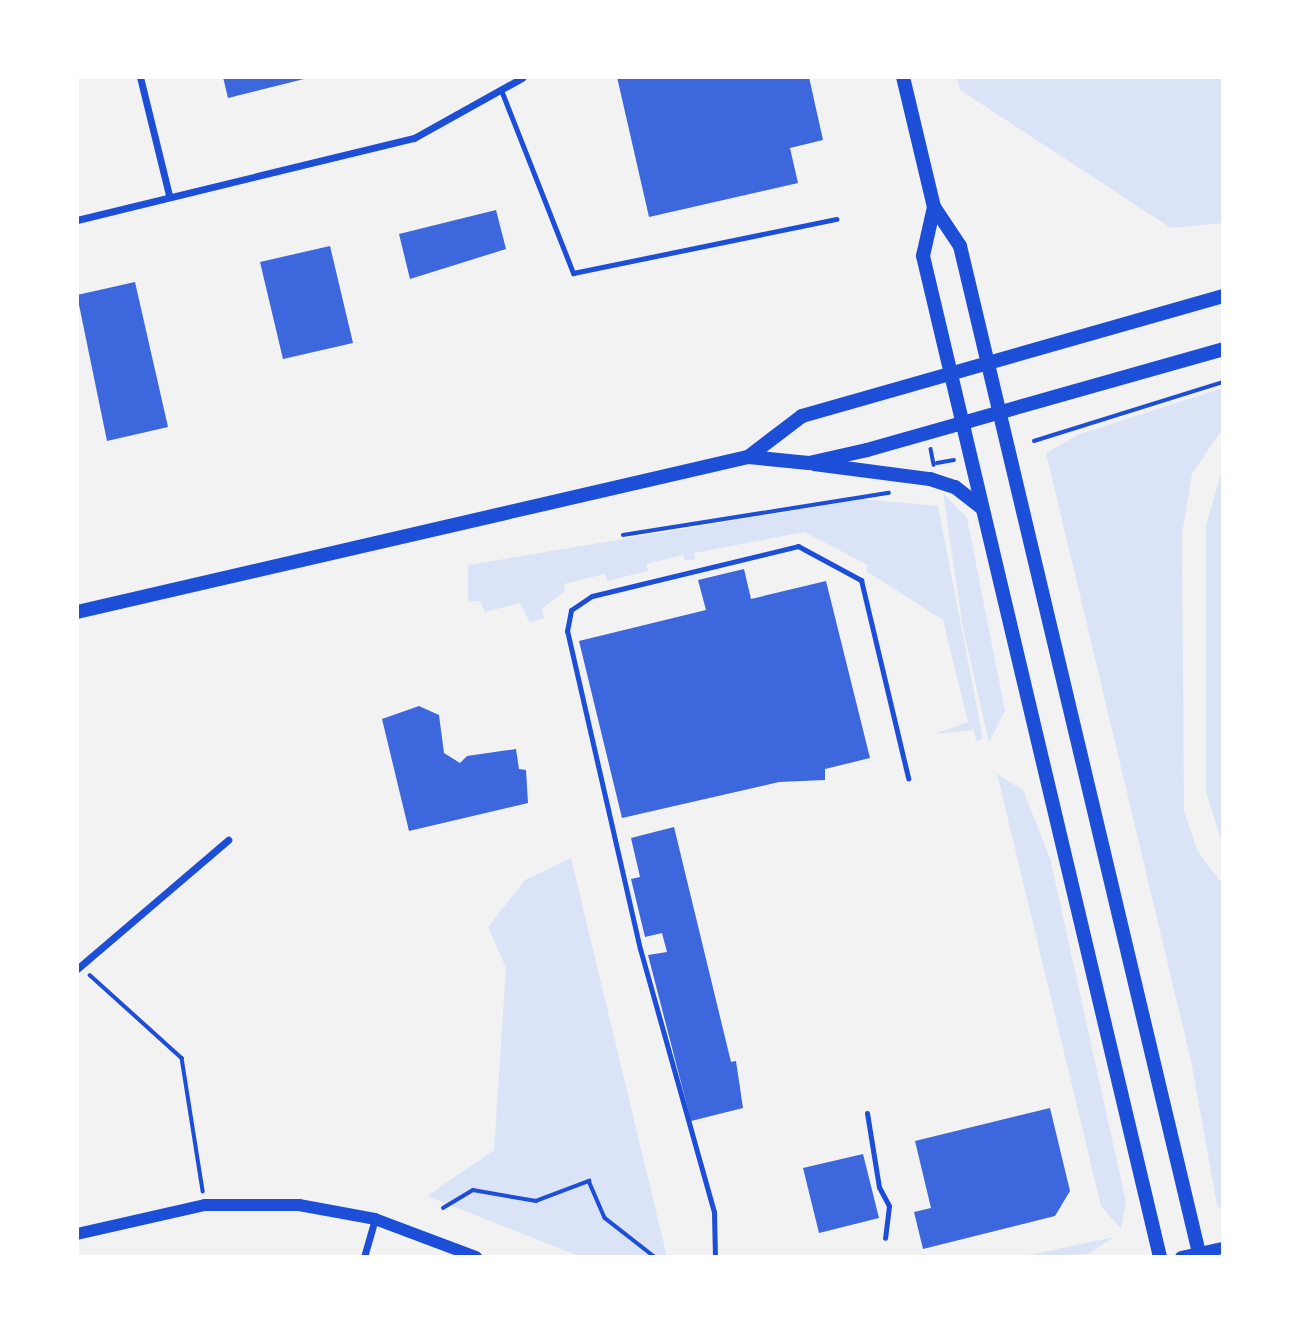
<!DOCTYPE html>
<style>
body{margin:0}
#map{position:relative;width:1300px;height:1334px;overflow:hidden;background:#f2f2f2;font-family:Quicksand,sans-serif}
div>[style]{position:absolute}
.green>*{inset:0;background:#dbe4f7}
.building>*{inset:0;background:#3d67dc}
.path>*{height:3.5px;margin:-1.75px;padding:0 1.75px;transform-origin:1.75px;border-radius:1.75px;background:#1d4ed8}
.service>*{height:5px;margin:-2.5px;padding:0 2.5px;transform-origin:2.5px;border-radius:2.5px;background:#1d4ed8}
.minor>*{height:7px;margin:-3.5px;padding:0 3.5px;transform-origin:3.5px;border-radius:3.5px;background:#1d4ed8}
.tertiary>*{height:12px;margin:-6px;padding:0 6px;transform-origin:6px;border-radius:6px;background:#1d4ed8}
.secondary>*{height:14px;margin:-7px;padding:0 7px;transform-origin:7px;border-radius:7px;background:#1d4ed8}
span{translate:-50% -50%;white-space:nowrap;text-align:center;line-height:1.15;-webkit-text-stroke:5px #fff;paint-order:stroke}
.frame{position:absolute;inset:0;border:79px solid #fff;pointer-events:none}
</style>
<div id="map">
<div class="green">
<div style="clip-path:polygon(957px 77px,1223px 77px,1223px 223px,1171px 228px,960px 90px)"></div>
<div style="clip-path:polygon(1223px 388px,1223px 428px,1192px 474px,1182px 534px,1184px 811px,1198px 852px,1223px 885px,1223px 1210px,1217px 1205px,1191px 1061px,1046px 453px,1080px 434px)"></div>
<div style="clip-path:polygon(1223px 466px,1223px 846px,1206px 792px,1206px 526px)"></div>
<div style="clip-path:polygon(943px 493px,967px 518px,1005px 711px,989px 742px,963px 629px)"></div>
<div style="clip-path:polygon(863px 499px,938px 506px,983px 739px,976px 741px,974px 730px,934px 734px,968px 722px,943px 620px,866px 571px,868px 565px,804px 532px,694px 553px,695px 559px,685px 561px,683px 555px,646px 564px,648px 571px,607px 581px,605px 574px,564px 584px,565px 591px,542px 609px,544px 618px,530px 623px,520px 603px,485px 612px,480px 601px,468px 602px,468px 565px)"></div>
<div style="clip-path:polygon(997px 774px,1023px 790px,1050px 858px,1126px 1202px,1121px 1229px,1101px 1206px)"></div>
<div style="clip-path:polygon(571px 858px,667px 1257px,581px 1257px,427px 1196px,494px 1150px,506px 968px,488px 927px,525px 880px)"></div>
<div style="clip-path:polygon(1114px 1237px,1088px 1254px,1021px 1257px,1043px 1252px)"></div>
</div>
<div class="building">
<div style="clip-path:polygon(223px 77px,308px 77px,308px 78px,228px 98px)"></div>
<div style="clip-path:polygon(617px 77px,809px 77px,823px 140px,790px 148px,798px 183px,649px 217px)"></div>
<div style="clip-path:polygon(496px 210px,506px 249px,410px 279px,399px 234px)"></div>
<div style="clip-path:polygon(330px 246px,353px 343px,283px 359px,260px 262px)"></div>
<div style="clip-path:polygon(135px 282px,168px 427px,107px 441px,77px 295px)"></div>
<div style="clip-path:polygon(744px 569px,751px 599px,826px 581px,870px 758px,825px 769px,825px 780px,779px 782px,622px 818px,579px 641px,706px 610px,698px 580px)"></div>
<div style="clip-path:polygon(419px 706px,439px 715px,444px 753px,460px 763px,467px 756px,516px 749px,519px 769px,526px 770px,528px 803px,409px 831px,382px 719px)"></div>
<div style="clip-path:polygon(674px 827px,731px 1062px,736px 1061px,743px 1108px,691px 1121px,648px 955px,667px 952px,662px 933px,645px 937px,631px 879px,640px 877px,631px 838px)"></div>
<div style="clip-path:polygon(1050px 1108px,1070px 1191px,1055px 1216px,923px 1249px,914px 1212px,931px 1208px,915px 1141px)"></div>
<div style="clip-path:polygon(863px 1154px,879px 1218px,819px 1233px,803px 1168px)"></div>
</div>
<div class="path">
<div style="left:1034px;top:441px;width:198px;rotate:-17.3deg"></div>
<div style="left:931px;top:449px;width:16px;rotate:79deg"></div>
<div style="left:937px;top:463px;width:17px;rotate:-10deg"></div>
<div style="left:623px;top:535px;width:269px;rotate:-9deg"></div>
<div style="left:90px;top:975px;width:124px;rotate:42.1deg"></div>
<div style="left:182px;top:1058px;width:135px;rotate:81deg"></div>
<div style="left:443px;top:1208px;width:35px;rotate:-31deg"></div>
<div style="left:473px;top:1190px;width:64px;rotate:9.9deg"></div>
<div style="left:536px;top:1201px;width:57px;rotate:-20.7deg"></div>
<div style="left:589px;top:1181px;width:40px;rotate:66.6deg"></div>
<div style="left:605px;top:1218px;width:63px;rotate:38deg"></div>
</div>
<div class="service">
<div style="left:501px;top:90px;width:197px;rotate:68.5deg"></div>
<div style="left:573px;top:273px;width:269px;rotate:-11.6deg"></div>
<div style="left:867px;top:1113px;width:75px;rotate:80.8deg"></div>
<div style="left:879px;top:1187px;width:21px;rotate:62deg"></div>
<div style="left:889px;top:1206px;width:32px;rotate:97deg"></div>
<div style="left:715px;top:1257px;width:45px;rotate:-91.3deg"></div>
<div style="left:714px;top:1212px;width:273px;rotate:-105.7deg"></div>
<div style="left:640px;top:949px;width:326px;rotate:-102.9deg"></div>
<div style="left:567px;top:631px;width:21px;rotate:-79deg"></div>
<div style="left:571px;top:610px;width:25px;rotate:-34deg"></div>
<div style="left:592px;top:596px;width:212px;rotate:-13.6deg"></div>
<div style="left:798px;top:546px;width:72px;rotate:28.4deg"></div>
<div style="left:861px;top:580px;width:204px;rotate:76.6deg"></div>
</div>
<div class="minor">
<div style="left:140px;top:77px;width:122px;rotate:76.2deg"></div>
<div style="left:77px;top:220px;width:347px;rotate:-13.7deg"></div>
<div style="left:414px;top:138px;width:124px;rotate:-29.1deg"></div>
<div style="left:77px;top:969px;width:199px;rotate:-40.5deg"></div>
<div style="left:364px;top:1257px;width:40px;rotate:-74deg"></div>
</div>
<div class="tertiary">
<div style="left:77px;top:1234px;width:131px;rotate:-12.8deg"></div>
<div style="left:205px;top:1205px;width:94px"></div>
<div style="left:299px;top:1205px;width:77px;rotate:10.4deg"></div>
<div style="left:375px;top:1219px;width:108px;rotate:20.6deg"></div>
<div style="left:1181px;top:1257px;width:43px;rotate:-12.1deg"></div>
</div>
<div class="secondary">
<div style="left:903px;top:77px;width:134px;rotate:76.6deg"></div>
<div style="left:934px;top:207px;width:47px;rotate:56.3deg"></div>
<div style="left:960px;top:246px;width:1039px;rotate:76.65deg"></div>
<div style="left:934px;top:207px;width:50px;rotate:102.7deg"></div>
<div style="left:923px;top:256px;width:1029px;rotate:76.68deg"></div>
<div style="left:748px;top:457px;width:68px;rotate:-37.2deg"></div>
<div style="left:802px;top:416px;width:438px;rotate:-15.9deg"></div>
<div style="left:814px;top:464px;width:117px;rotate:7.4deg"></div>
<div style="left:930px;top:479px;width:26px;rotate:18deg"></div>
<div style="left:955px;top:487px;width:33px;rotate:38deg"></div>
<div style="left:77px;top:612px;width:689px;rotate:-13.01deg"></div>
<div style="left:748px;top:457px;width:61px;rotate:5.6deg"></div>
<div style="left:809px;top:463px;width:59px;rotate:-12.6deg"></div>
<div style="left:867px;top:450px;width:370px;rotate:-15.8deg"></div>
</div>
<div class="frame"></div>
</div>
